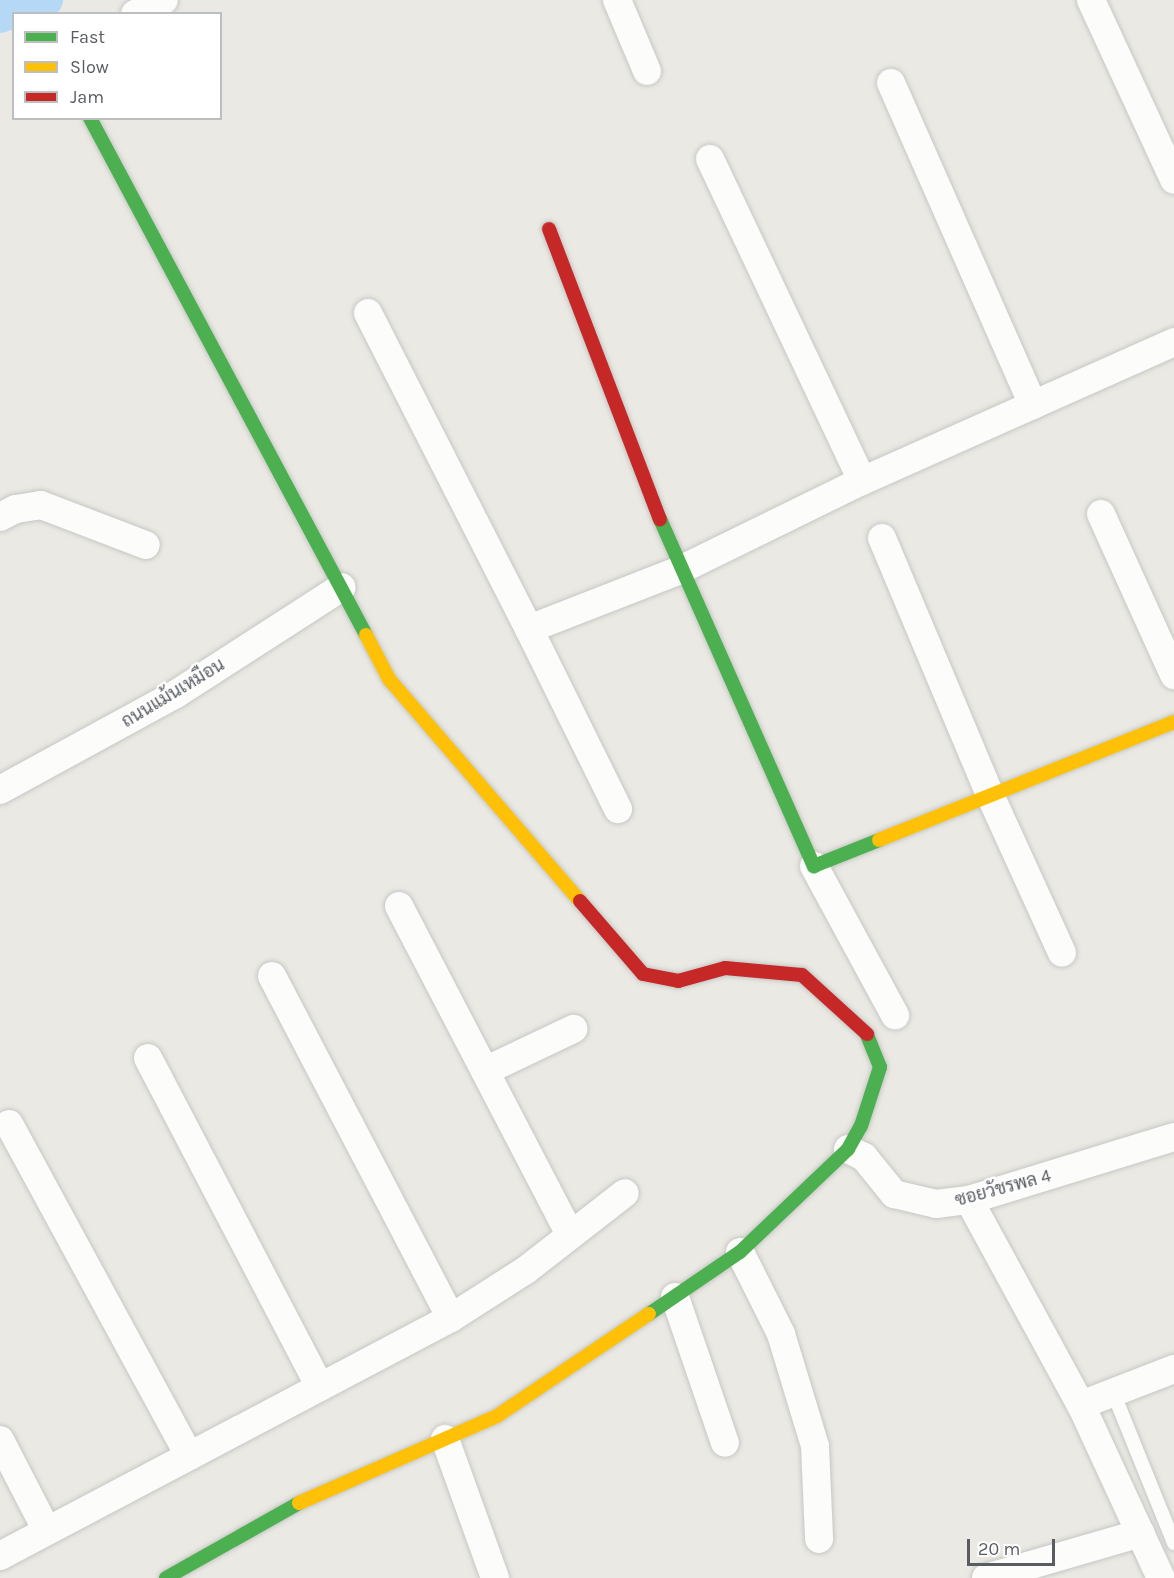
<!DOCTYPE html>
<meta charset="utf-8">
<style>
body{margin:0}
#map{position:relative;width:1174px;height:1578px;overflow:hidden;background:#eae9e3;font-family:Karla,Sarabun,sans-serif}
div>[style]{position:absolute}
.canal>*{height:32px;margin:-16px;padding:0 16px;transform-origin:16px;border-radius:16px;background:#b5d8f7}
.roads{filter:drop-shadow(0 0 2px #c6c7c5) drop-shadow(0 0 2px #c6c7c5)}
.lane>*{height:14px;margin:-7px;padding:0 7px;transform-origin:7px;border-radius:7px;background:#fcfcfb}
.street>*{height:28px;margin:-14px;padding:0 14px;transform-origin:14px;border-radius:14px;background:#fcfcfb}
.fast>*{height:14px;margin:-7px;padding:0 7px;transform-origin:7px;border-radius:7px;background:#4caf50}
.slow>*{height:14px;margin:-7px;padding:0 7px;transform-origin:7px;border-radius:7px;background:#ffc107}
.jam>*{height:14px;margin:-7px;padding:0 7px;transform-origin:7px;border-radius:7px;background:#c62828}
span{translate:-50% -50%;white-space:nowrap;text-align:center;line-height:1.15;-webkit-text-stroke:4.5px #fff;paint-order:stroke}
.street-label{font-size:18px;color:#595d62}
.legend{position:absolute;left:12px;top:12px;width:210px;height:108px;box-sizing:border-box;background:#fff;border:2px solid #bdbec0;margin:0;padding:8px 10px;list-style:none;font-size:18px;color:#595d62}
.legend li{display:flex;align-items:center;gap:12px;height:30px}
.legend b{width:30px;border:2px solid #bdbec0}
.scale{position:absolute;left:967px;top:1539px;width:88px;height:27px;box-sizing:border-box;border:3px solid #595d62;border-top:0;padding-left:8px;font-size:18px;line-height:21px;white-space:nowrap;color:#595d62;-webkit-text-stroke:4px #fff;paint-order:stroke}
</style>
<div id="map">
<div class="canal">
<div style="left:0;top:17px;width:50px;rotate:-19.9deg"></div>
</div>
<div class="roads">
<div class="lane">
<div style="left:1113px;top:1392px;width:163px;rotate:68deg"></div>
</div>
<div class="street">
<div style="left:617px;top:0;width:77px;rotate:67.1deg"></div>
<div style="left:1091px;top:0;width:198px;rotate:65.2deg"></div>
<div style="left:135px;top:14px;width:32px;rotate:-26deg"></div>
<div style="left:891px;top:83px;width:352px;rotate:66.2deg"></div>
<div style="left:710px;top:159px;width:356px;rotate:64.7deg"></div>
<div style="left:368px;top:313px;width:355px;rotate:63deg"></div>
<div style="left:529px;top:629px;width:162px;rotate:-21.3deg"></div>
<div style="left:680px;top:570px;width:203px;rotate:-26.1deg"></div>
<div style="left:862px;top:481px;width:342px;rotate:-24deg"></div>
<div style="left:1101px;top:514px;width:177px;rotate:65.6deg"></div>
<div style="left:0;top:517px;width:18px;rotate:-27deg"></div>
<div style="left:16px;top:509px;width:25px;rotate:-9deg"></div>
<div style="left:41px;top:505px;width:112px;rotate:20.9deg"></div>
<div style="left:882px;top:538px;width:281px;rotate:67.2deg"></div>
<div style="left:991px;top:797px;width:171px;rotate:65.5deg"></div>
<div style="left:529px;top:629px;width:201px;rotate:63.7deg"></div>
<div style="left:0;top:790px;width:200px;rotate:-28.6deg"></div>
<div style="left:176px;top:694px;width:197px;rotate:-32.8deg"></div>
<div style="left:814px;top:866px;width:170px;rotate:61.5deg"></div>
<div style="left:399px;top:906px;width:371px;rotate:62.5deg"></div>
<div style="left:272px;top:976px;width:386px;rotate:62.4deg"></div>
<div style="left:148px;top:1058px;width:371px;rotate:62.4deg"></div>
<div style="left:485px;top:1071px;width:98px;rotate:-25.5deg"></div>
<div style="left:9px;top:1124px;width:378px;rotate:61.5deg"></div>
<div style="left:848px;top:1149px;width:18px;rotate:27deg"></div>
<div style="left:864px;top:1157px;width:48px;rotate:51deg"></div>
<div style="left:894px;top:1194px;width:43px;rotate:13.4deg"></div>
<div style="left:936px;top:1204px;width:33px;rotate:-7deg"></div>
<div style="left:969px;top:1200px;width:214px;rotate:-17.1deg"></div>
<div style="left:969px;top:1200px;width:234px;rotate:61.4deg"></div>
<div style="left:1081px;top:1405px;width:191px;rotate:65.2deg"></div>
<div style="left:740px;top:1252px;width:92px;rotate:63.4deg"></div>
<div style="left:781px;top:1334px;width:117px;rotate:73.1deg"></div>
<div style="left:815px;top:1446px;width:93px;rotate:87.5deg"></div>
<div style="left:675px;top:1297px;width:154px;rotate:71.1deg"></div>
<div style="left:1081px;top:1405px;width:100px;rotate:-21.2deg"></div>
<div style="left:445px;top:1439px;width:148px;rotate:70.2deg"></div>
<div style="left:0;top:1440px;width:102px;rotate:62.7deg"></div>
<div style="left:0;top:1556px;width:510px;rotate:-27.82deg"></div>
<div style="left:451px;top:1318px;width:89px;rotate:-32.6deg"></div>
<div style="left:526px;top:1270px;width:125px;rotate:-37.9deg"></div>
<div style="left:986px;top:1578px;width:161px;rotate:-16.2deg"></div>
</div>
<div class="fast">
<div style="left:90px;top:118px;width:586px;rotate:61.9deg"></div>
<div style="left:660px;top:519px;width:380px;rotate:66.1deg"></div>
<div style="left:814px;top:866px;width:70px;rotate:-21.8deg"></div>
<div style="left:649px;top:1314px;width:110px;rotate:-34.3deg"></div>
<div style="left:740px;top:1252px;width:149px;rotate:-43.6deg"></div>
<div style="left:848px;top:1149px;width:26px;rotate:-61deg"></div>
<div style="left:861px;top:1126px;width:62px;rotate:-72.1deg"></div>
<div style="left:880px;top:1067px;width:35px;rotate:-112deg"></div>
<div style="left:166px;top:1578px;width:153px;rotate:-29.4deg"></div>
</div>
<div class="slow">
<div style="left:366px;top:635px;width:50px;rotate:62.4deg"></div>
<div style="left:389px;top:679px;width:293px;rotate:49.3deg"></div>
<div style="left:879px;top:840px;width:318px;rotate:-21.8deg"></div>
<div style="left:299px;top:1503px;width:216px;rotate:-23.7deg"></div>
<div style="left:497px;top:1416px;width:183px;rotate:-33.9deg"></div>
</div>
<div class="jam">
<div style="left:549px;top:229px;width:311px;rotate:69.1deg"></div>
<div style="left:580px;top:901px;width:96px;rotate:49.2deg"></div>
<div style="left:643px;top:974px;width:36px;rotate:11deg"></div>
<div style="left:678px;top:981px;width:49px;rotate:-15.5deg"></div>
<div style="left:725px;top:968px;width:77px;rotate:5.2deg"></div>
<div style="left:802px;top:975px;width:88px;rotate:42.2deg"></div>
</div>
</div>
<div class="street-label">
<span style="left:173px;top:693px;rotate:-31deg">ถนนแม้นเหมือน</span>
<span style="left:1003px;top:1188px;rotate:-15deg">ซอยวัชรพล 4</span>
</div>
<ul class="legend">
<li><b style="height:8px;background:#4caf50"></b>Fast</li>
<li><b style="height:8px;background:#ffc107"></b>Slow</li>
<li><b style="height:8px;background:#c62828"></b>Jam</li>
</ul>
<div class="scale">20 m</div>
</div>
